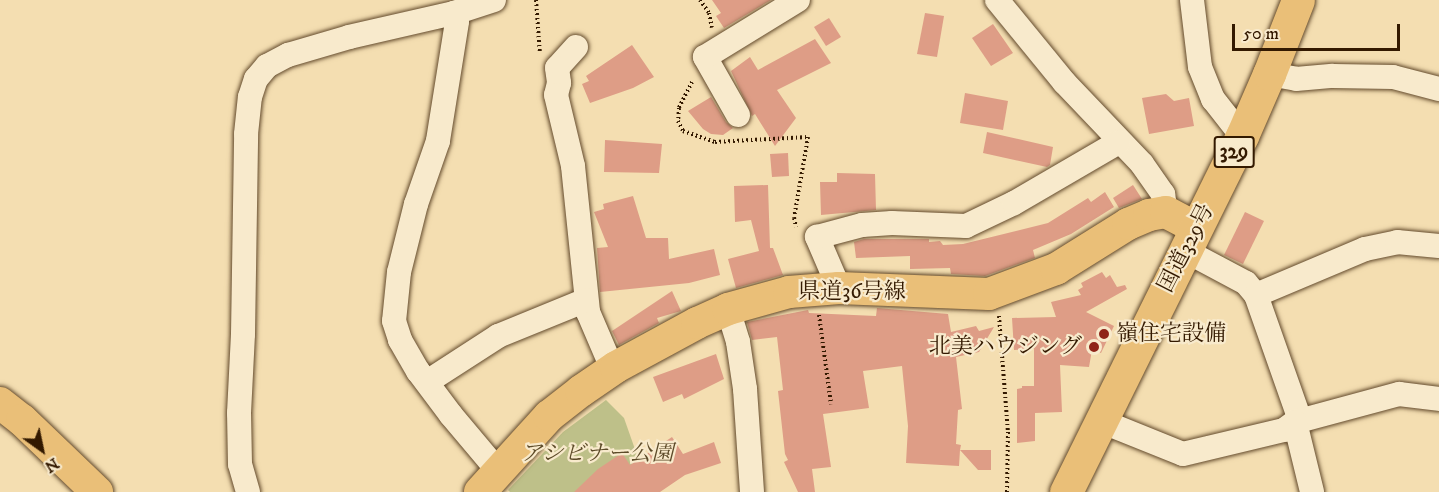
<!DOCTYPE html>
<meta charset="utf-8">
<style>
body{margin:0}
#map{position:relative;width:1439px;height:492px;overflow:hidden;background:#f4deb1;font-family:"IM FELL DW Pica","Noto Serif JP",serif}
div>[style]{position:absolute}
.green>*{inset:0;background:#bec089}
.building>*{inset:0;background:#de9d86}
.path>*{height:4px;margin-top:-2px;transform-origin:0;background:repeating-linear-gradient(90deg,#331900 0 1.5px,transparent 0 4.5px)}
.roads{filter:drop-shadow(0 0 2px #634a2c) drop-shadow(0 0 2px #634a2c)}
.minor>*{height:24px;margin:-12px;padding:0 12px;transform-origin:12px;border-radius:12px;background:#f8eacc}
.major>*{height:32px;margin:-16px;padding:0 16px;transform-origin:16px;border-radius:16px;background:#eabf78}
.highway>*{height:33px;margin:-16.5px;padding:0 16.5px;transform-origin:16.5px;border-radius:16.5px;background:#eabf78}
.dots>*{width:16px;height:16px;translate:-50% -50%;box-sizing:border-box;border:3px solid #f8eacc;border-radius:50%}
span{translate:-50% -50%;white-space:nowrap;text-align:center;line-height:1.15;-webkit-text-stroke:4.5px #f8eacc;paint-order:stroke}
.shield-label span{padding:2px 4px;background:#f8eacc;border:2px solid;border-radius:4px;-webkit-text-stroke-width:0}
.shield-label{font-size:21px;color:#331900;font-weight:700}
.street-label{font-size:22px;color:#331900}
.poi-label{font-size:22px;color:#331900}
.left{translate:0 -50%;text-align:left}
.right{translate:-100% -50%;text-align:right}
.park-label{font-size:22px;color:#5d4b29;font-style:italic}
.north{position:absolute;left:12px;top:420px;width:60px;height:60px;-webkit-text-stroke:4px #f8eacc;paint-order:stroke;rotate:147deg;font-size:16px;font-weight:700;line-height:24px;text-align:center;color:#331900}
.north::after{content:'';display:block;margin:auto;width:21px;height:27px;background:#331900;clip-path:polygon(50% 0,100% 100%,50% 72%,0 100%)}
.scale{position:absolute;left:1232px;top:24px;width:168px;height:27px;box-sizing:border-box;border:3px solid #331900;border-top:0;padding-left:8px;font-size:18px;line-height:21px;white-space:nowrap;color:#331900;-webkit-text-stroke:4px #f8eacc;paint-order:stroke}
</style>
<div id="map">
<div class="green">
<div style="clip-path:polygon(606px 400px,624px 418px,650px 492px,510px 492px,508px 490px,563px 432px)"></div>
</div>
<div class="building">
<div style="clip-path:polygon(712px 0,771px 0,724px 28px,716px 16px,721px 13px)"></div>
<div style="clip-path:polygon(925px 13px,944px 16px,937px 57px,917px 54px)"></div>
<div style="clip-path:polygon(829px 18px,841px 37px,826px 46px,814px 27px)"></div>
<div style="clip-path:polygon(993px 24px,1013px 53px,991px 66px,972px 38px)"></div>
<div style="clip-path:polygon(815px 39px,831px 63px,777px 90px,796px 118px,775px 146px,755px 114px,752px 116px,731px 71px,750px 57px,758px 70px)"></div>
<div style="clip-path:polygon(632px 45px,654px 77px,633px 88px,590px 103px,582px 84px,589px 81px,586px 76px)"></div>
<div style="clip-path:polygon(965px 93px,1008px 101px,1003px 130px,960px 123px)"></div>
<div style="clip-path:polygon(1166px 94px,1174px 101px,1189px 98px,1194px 126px,1149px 134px,1142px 98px)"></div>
<div style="clip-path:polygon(711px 97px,726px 122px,733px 128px,723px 135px,711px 134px,703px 129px,688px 111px)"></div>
<div style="clip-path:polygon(987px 132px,1053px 147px,1050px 165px,1047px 167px,983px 153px)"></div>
<div style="clip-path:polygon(605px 140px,662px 144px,659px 173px,604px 172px)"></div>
<div style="clip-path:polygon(788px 153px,789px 176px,772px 177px,770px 154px)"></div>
<div style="clip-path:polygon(837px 173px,875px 174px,876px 210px,821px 215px,820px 182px,837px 182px)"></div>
<div style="clip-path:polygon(768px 185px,770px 248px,773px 248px,783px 275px,736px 288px,728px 259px,759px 251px,751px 220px,735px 222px,734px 186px)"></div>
<div style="clip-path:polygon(1133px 185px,1142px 199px,1119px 208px,1113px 198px)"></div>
<div style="clip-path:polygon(1105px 192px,1114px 207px,1071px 234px,1033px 250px,1035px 258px,985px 276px,951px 274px,950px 268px,910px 269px,910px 256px,856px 258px,854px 242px,864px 239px,929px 239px,929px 242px,940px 241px,943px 245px,963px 244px,1048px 223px,1088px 198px,1091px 202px)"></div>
<div style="clip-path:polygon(633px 196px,646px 238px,668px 238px,669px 259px,714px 249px,720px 275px,689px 283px,600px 292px,597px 248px,608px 247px,594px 212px,604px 209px,603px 204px)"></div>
<div style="clip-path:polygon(1245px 212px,1264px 221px,1243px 264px,1224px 255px)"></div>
<div style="clip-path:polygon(1102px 272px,1106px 278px,1110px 275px,1117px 287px,1125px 285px,1127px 289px,1086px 312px,1114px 326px,1101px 353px,1092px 350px,1089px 367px,1060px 365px,1062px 412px,1035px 413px,1035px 441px,1017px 443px,1017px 389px,1022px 388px,1022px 386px,1034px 386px,1034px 349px,1014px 350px,1012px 318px,1056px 317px,1051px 302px,1081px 295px,1078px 290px,1083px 287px,1081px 283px)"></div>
<div style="clip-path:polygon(672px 291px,681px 311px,657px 318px,659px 323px,619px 345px,612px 331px)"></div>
<div style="clip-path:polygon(877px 308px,948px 314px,951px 332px,976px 326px,979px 331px,994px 327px,979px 352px,956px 357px,962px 409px,958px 410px,956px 444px,961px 445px,960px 450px,991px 450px,991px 470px,978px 470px,960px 450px,959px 466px,906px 463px,908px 426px,902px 366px,863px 371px,869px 408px,823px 414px,831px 467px,812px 469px,815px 492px,798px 492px,784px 462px,788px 460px,785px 454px,778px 391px,783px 390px,777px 337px,752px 340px,747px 322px,808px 310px,809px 313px,876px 316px)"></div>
<div style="clip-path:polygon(716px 354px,724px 379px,684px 399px,682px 394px,663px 402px,653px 377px)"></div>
<div style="clip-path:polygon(672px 437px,683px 454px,714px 442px,721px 463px,685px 475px,660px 492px,574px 492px,598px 469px,622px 453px,630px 465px)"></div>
</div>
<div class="path">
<div style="left:536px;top:0;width:54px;rotate:85.8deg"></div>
<div style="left:700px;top:0;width:16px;rotate:55deg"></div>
<div style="left:709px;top:13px;width:15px;rotate:79deg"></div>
<div style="left:692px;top:82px;width:29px;rotate:117deg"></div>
<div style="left:679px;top:108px;width:13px;rotate:94deg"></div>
<div style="left:678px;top:121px;width:11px;rotate:63deg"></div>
<div style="left:683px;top:131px;width:34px;rotate:19deg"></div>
<div style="left:715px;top:142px;width:93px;rotate:-3.1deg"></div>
<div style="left:808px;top:137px;width:82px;rotate:99.8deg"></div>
<div style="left:794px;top:218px;width:9px;rotate:77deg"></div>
<div style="left:819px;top:315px;width:90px;rotate:82.3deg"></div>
<div style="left:999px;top:316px;width:116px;rotate:85.6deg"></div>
<div style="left:1008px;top:432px;width:60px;rotate:91deg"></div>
</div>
<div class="roads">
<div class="minor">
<div style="left:997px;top:0;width:106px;rotate:50.7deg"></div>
<div style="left:1064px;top:82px;width:113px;rotate:46.4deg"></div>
<div style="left:1142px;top:164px;width:37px;rotate:55deg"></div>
<div style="left:1163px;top:194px;width:18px;rotate:81deg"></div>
<div style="left:1192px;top:0;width:67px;rotate:83.2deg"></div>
<div style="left:1200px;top:67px;width:35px;rotate:68deg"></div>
<div style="left:1213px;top:99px;width:47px;rotate:51.9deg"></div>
<div style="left:454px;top:13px;width:9px;rotate:72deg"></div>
<div style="left:457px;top:22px;width:121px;rotate:99.1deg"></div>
<div style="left:438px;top:141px;width:67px;rotate:109.2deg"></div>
<div style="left:416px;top:204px;width:70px;rotate:104deg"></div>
<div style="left:399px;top:272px;width:49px;rotate:95.8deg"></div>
<div style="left:394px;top:321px;width:20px;rotate:72deg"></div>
<div style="left:400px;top:340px;width:36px;rotate:60deg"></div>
<div style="left:418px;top:371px;width:55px;rotate:53.1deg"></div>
<div style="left:451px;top:415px;width:75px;rotate:49.9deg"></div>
<div style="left:576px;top:47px;width:28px;rotate:132deg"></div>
<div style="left:557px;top:68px;width:15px;rotate:82deg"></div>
<div style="left:559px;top:83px;width:12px;rotate:104deg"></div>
<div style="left:556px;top:95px;width:73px;rotate:76.5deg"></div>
<div style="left:573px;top:166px;width:147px;rotate:84.1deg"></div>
<div style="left:588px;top:312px;width:53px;rotate:66.8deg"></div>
<div style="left:609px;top:361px;width:9px;rotate:41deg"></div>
<div style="left:1269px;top:74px;width:27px;rotate:10deg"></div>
<div style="left:1296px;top:79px;width:37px;rotate:-5deg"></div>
<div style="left:1333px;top:76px;width:60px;rotate:1deg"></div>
<div style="left:1393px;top:77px;width:48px;rotate:14.6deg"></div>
<div style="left:738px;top:115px;width:67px;rotate:-119.6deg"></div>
<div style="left:705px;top:57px;width:109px;rotate:-31.5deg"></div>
<div style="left:1184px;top:250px;width:70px;rotate:28deg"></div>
<div style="left:1246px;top:283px;width:16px;rotate:50deg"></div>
<div style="left:1256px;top:295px;width:133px;rotate:70.6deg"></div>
<div style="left:839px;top:288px;width:56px;rotate:-113.3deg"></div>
<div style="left:817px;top:237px;width:47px;rotate:-14.9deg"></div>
<div style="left:862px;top:225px;width:30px;rotate:-4deg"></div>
<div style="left:892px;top:223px;width:74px;rotate:2.3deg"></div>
<div style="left:966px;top:226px;width:53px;rotate:-25.6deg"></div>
<div style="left:1014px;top:203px;width:121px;rotate:-30.2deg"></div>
<div style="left:1256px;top:295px;width:118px;rotate:-22.9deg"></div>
<div style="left:1365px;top:249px;width:33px;rotate:-12deg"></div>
<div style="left:1397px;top:242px;width:42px;rotate:5.4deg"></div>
<div style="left:728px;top:309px;width:34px;rotate:73deg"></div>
<div style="left:738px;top:342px;width:48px;rotate:81.5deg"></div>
<div style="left:745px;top:389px;width:103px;rotate:86.1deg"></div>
<div style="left:427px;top:382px;width:85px;rotate:-32.9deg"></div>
<div style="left:498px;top:336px;width:95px;rotate:-22.2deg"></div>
<div style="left:1101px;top:421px;width:88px;rotate:21.9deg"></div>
<div style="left:1183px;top:454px;width:104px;rotate:-13.4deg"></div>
<div style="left:1284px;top:430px;width:14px;rotate:-36deg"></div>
<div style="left:1295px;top:422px;width:108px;rotate:-15.1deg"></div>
<div style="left:1399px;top:394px;width:40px;rotate:7.1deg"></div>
<div style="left:1295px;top:422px;width:72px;rotate:76.3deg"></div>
<div style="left:248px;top:492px;width:29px;rotate:-106deg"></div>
<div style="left:240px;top:464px;width:51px;rotate:-91.1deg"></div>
<div style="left:239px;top:413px;width:79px;rotate:-87.1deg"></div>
<div style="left:243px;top:334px;width:200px;rotate:-89.1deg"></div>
<div style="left:246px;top:134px;width:37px;rotate:-84deg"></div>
<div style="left:250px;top:97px;width:19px;rotate:-72deg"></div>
<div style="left:256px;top:79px;width:17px;rotate:-50deg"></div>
<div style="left:267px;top:66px;width:24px;rotate:-28deg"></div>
<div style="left:288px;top:55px;width:64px;rotate:-16.4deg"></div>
<div style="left:349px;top:37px;width:108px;rotate:-12.9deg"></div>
<div style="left:454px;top:13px;width:42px;rotate:-18deg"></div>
</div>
<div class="major">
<div style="left:0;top:403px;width:28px;rotate:38deg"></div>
<div style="left:22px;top:420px;width:104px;rotate:43.8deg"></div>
<div style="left:480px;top:492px;width:103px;rotate:-47.8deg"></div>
<div style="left:549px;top:416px;width:41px;rotate:-38deg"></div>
<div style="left:581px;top:391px;width:42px;rotate:-34.4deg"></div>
<div style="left:616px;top:367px;width:92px;rotate:-28.5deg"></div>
<div style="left:697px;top:323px;width:34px;rotate:-24deg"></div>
<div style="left:728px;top:309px;width:63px;rotate:-15.6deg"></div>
<div style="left:789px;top:292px;width:50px;rotate:-4.6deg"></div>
<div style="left:839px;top:288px;width:150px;rotate:2.3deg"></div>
<div style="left:989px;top:294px;width:72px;rotate:-20.5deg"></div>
<div style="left:1056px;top:269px;width:85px;rotate:-32deg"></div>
<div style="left:1128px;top:224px;width:23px;rotate:-23deg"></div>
<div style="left:1149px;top:215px;width:17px;rotate:-10deg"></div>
<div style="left:1166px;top:212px;width:34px;rotate:28deg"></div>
</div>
<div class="highway">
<div style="left:1066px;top:492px;width:397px;rotate:-63.7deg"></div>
<div style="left:1242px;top:136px;width:68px;rotate:-66.5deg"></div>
<div style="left:1269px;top:74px;width:79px;rotate:-68.6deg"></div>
</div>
</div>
<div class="dots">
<div style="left:1104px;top:334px;background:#8f2418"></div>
<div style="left:1094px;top:347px;background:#8f2418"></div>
</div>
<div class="shield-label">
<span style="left:1234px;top:152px">329</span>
</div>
<div class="street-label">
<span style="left:1186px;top:248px;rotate:-63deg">国道329号</span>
<span style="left:852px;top:292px">県道36号線</span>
</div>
<div class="poi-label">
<span class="left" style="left:1116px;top:334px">嶺住宅設備</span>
<span class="right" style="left:1082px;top:347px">北美ハウジング</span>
</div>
<div class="park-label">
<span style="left:597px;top:454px">アシビナー公園</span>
</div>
<div class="north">N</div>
<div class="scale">50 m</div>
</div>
